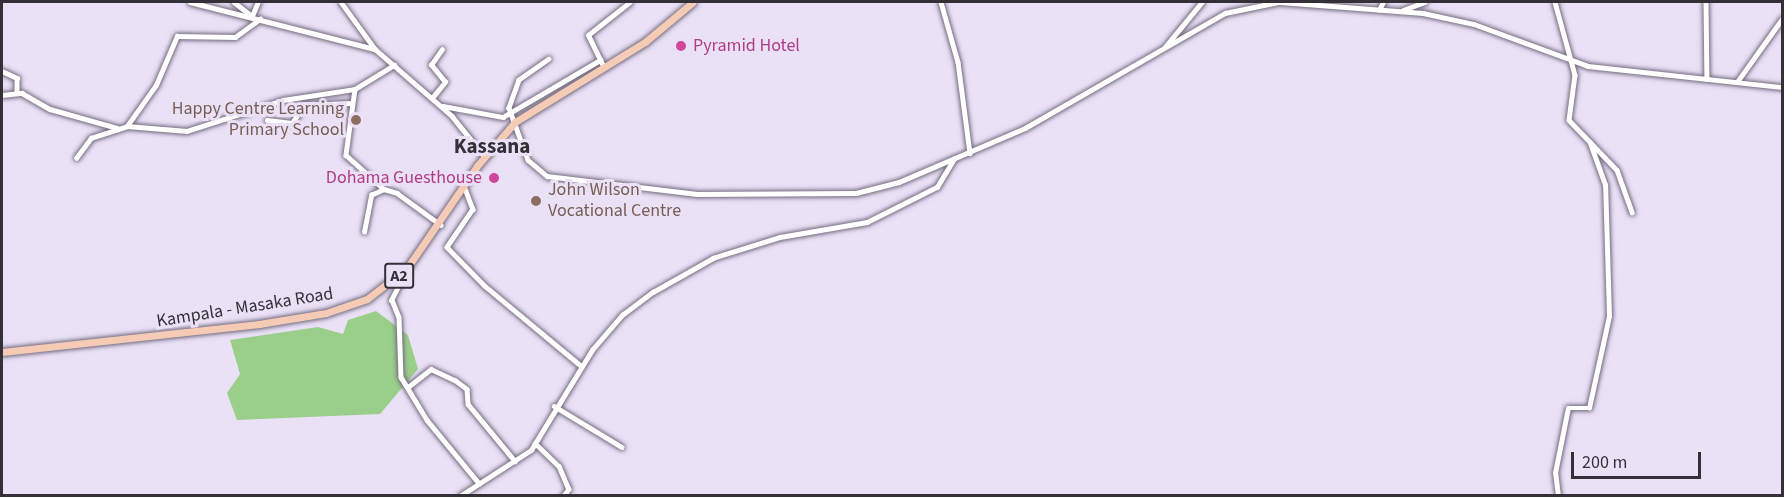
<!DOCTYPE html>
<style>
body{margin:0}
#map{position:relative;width:1784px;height:497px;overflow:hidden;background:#eae1f7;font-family:"Source Sans 3",sans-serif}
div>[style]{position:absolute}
.green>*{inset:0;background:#9acf8a}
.roads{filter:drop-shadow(0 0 2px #746c80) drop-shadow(0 0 2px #746c80)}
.street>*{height:4.5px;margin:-2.25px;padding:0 2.25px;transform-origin:2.25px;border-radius:2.25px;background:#fff}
.primary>*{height:7px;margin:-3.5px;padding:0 3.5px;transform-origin:3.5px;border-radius:3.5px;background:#f6cbb6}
.dots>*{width:16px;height:16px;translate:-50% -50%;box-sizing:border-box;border:3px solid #eae1f7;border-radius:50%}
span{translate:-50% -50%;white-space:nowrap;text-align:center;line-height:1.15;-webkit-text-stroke:6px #eae1f7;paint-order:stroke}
.shield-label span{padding:2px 4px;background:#eae1f7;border:2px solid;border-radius:4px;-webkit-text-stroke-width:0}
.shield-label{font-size:16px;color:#333038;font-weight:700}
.hotel-label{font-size:18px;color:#b23c85}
.left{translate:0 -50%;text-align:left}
.right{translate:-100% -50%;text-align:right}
.education-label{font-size:18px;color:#785e54}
.street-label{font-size:18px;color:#333038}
.quarter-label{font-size:21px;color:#333038;font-weight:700}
.frame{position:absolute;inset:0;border:3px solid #333038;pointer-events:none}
.scale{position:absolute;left:1571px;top:452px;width:130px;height:27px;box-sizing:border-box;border:3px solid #333038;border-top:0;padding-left:8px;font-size:18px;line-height:21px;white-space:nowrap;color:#333038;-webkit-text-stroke:4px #eae1f7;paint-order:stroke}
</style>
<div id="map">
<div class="green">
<div style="clip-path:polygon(376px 311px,408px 335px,418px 369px,380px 414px,237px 420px,227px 393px,240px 374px,230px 340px,318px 327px,343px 334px,348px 320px)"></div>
</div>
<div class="roads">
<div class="street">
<div style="left:190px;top:2px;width:191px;rotate:14.3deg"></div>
<div style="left:375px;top:49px;width:102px;rotate:41deg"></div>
<div style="left:452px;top:116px;width:51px;rotate:51.3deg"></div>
<div style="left:234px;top:2px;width:23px;rotate:38deg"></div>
<div style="left:252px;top:16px;width:15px;rotate:-67deg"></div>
<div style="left:341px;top:2px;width:58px;rotate:54.1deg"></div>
<div style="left:941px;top:2px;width:62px;rotate:74.2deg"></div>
<div style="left:958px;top:62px;width:92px;rotate:82.5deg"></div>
<div style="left:1280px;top:2px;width:143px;rotate:4.4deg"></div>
<div style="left:1423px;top:13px;width:52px;rotate:12.2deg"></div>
<div style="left:1474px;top:24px;width:121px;rotate:20.2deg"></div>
<div style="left:1588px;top:66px;width:195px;rotate:6.2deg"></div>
<div style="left:1555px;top:2px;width:76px;rotate:74.7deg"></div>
<div style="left:1575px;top:75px;width:45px;rotate:97.6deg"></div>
<div style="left:1569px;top:120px;width:69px;rotate:46.2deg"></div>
<div style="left:1617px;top:170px;width:45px;rotate:70.3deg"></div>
<div style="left:1706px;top:2px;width:77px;rotate:89.3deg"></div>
<div style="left:1379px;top:10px;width:9px;rotate:-63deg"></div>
<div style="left:1403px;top:10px;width:23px;rotate:-20deg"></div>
<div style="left:1165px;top:47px;width:58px;rotate:-50.6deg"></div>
<div style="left:549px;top:59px;width:37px;rotate:145deg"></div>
<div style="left:519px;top:80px;width:30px;rotate:110deg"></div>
<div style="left:509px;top:108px;width:55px;rotate:69.9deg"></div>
<div style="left:528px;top:160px;width:25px;rotate:40deg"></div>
<div style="left:547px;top:176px;width:151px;rotate:6.8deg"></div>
<div style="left:697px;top:194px;width:159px;rotate:-0.4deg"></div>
<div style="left:856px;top:193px;width:44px;rotate:-14.3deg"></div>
<div style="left:899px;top:182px;width:137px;rotate:-23.2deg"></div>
<div style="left:1025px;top:128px;width:231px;rotate:-29.9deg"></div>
<div style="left:1225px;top:13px;width:54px;rotate:-11.7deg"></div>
<div style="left:603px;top:66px;width:34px;rotate:-116deg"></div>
<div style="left:588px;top:35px;width:53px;rotate:-38.2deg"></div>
<div style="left:2px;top:71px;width:17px;rotate:25deg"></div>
<div style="left:17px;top:78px;width:15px;rotate:90deg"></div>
<div style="left:1737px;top:82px;width:77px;rotate:-54.5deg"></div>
<div style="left:355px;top:89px;width:67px;rotate:97.8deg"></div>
<div style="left:346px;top:155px;width:51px;rotate:41.8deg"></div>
<div style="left:2px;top:95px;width:20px;rotate:-6deg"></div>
<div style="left:22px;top:93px;width:32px;rotate:30deg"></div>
<div style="left:50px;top:109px;width:70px;rotate:15.8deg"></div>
<div style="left:432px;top:98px;width:21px;rotate:-51deg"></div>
<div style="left:445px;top:82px;width:22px;rotate:-129deg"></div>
<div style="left:431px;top:65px;width:19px;rotate:-55deg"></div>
<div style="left:443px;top:106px;width:61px;rotate:10.4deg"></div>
<div style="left:503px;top:117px;width:113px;rotate:-30.4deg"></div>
<div style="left:267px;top:120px;width:25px;rotate:7deg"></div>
<div style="left:292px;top:123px;width:22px;rotate:-56deg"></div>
<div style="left:304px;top:105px;width:47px;rotate:-2.4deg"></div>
<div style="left:127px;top:126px;width:60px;rotate:4.8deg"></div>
<div style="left:187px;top:131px;width:101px;rotate:-17.9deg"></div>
<div style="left:283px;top:100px;width:73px;rotate:-8.7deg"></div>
<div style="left:355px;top:89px;width:46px;rotate:-31.6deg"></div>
<div style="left:76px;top:158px;width:25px;rotate:-53deg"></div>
<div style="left:91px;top:138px;width:38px;rotate:-18deg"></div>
<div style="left:127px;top:126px;width:50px;rotate:-54.7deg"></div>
<div style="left:156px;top:85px;width:53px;rotate:-66.8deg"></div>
<div style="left:177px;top:36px;width:58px;rotate:1deg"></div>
<div style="left:235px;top:37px;width:31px;rotate:-36deg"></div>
<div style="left:464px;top:186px;width:25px;rotate:69deg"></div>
<div style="left:473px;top:209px;width:46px;rotate:124.4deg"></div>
<div style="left:447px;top:247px;width:54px;rotate:45.7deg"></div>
<div style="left:485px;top:286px;width:124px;rotate:39.7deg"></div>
<div style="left:364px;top:232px;width:38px;rotate:-79deg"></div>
<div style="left:371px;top:195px;width:14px;rotate:-25deg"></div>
<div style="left:384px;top:189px;width:14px;rotate:17deg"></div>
<div style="left:397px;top:193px;width:54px;rotate:36deg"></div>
<div style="left:407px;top:270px;width:34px;rotate:117deg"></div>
<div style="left:392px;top:300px;width:18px;rotate:68deg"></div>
<div style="left:399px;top:317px;width:60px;rotate:88.1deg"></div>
<div style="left:401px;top:377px;width:50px;rotate:58.8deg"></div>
<div style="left:427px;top:420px;width:82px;rotate:50.5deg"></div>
<div style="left:408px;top:387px;width:29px;rotate:-38deg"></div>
<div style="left:431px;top:369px;width:26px;rotate:25deg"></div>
<div style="left:455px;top:380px;width:15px;rotate:37deg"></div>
<div style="left:467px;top:389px;width:15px;rotate:86deg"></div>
<div style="left:468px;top:404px;width:74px;rotate:50.5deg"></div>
<div style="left:554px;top:406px;width:79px;rotate:31.1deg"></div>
<div style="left:535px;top:443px;width:33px;rotate:44deg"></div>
<div style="left:559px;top:466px;width:25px;rotate:67deg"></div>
<div style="left:569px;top:489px;width:9px;rotate:126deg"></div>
<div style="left:460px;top:496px;width:85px;rotate:-32.9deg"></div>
<div style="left:531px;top:450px;width:117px;rotate:-58.6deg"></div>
<div style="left:592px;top:350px;width:46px;rotate:-49.4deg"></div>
<div style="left:622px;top:315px;width:39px;rotate:-37deg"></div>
<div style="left:653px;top:292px;width:69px;rotate:-29.5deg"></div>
<div style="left:713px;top:258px;width:70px;rotate:-17.4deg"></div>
<div style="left:780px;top:237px;width:88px;rotate:-9.8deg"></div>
<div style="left:867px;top:222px;width:78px;rotate:-26.6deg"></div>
<div style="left:937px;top:187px;width:33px;rotate:-59deg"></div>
<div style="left:1558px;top:496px;width:23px;rotate:-97deg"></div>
<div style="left:1555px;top:473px;width:66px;rotate:-78.7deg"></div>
<div style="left:1568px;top:408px;width:21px"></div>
<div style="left:1589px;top:408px;width:94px;rotate:-77.7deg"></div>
<div style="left:1609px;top:316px;width:131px;rotate:-91.7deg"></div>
<div style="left:1605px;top:185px;width:45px;rotate:-109.7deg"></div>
</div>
<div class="primary">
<div style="left:2px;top:352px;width:259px;rotate:-6.2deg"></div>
<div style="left:259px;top:324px;width:68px;rotate:-9.3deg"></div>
<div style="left:326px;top:313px;width:43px;rotate:-18.9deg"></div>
<div style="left:367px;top:299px;width:51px;rotate:-37.8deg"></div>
<div style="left:407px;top:268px;width:124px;rotate:-55.5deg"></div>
<div style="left:477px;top:166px;width:58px;rotate:-49.2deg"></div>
<div style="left:515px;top:122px;width:153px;rotate:-31.6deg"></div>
<div style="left:645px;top:42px;width:62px;rotate:-39.8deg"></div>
</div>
</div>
<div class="dots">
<div style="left:681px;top:46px;background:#d1479c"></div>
<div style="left:356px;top:120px;background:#8d6e63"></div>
<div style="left:494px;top:178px;background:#d1479c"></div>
<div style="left:536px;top:201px;background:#8d6e63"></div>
</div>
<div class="shield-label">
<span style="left:399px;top:276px">A2</span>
</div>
<div class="hotel-label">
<span class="left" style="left:693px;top:46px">Pyramid Hotel</span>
<span class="right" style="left:482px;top:178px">Dohama Guesthouse</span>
</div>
<div class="education-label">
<span class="right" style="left:344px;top:120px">Happy Centre Learning<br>Primary School</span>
<span class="left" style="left:548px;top:201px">John Wilson<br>Vocational Centre</span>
</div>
<div class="street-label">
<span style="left:245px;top:308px;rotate:-9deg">Kampala - Masaka Road</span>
</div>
<div class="quarter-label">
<span style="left:492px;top:146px">Kassana</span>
</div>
<div class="frame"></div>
<div class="scale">200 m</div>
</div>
